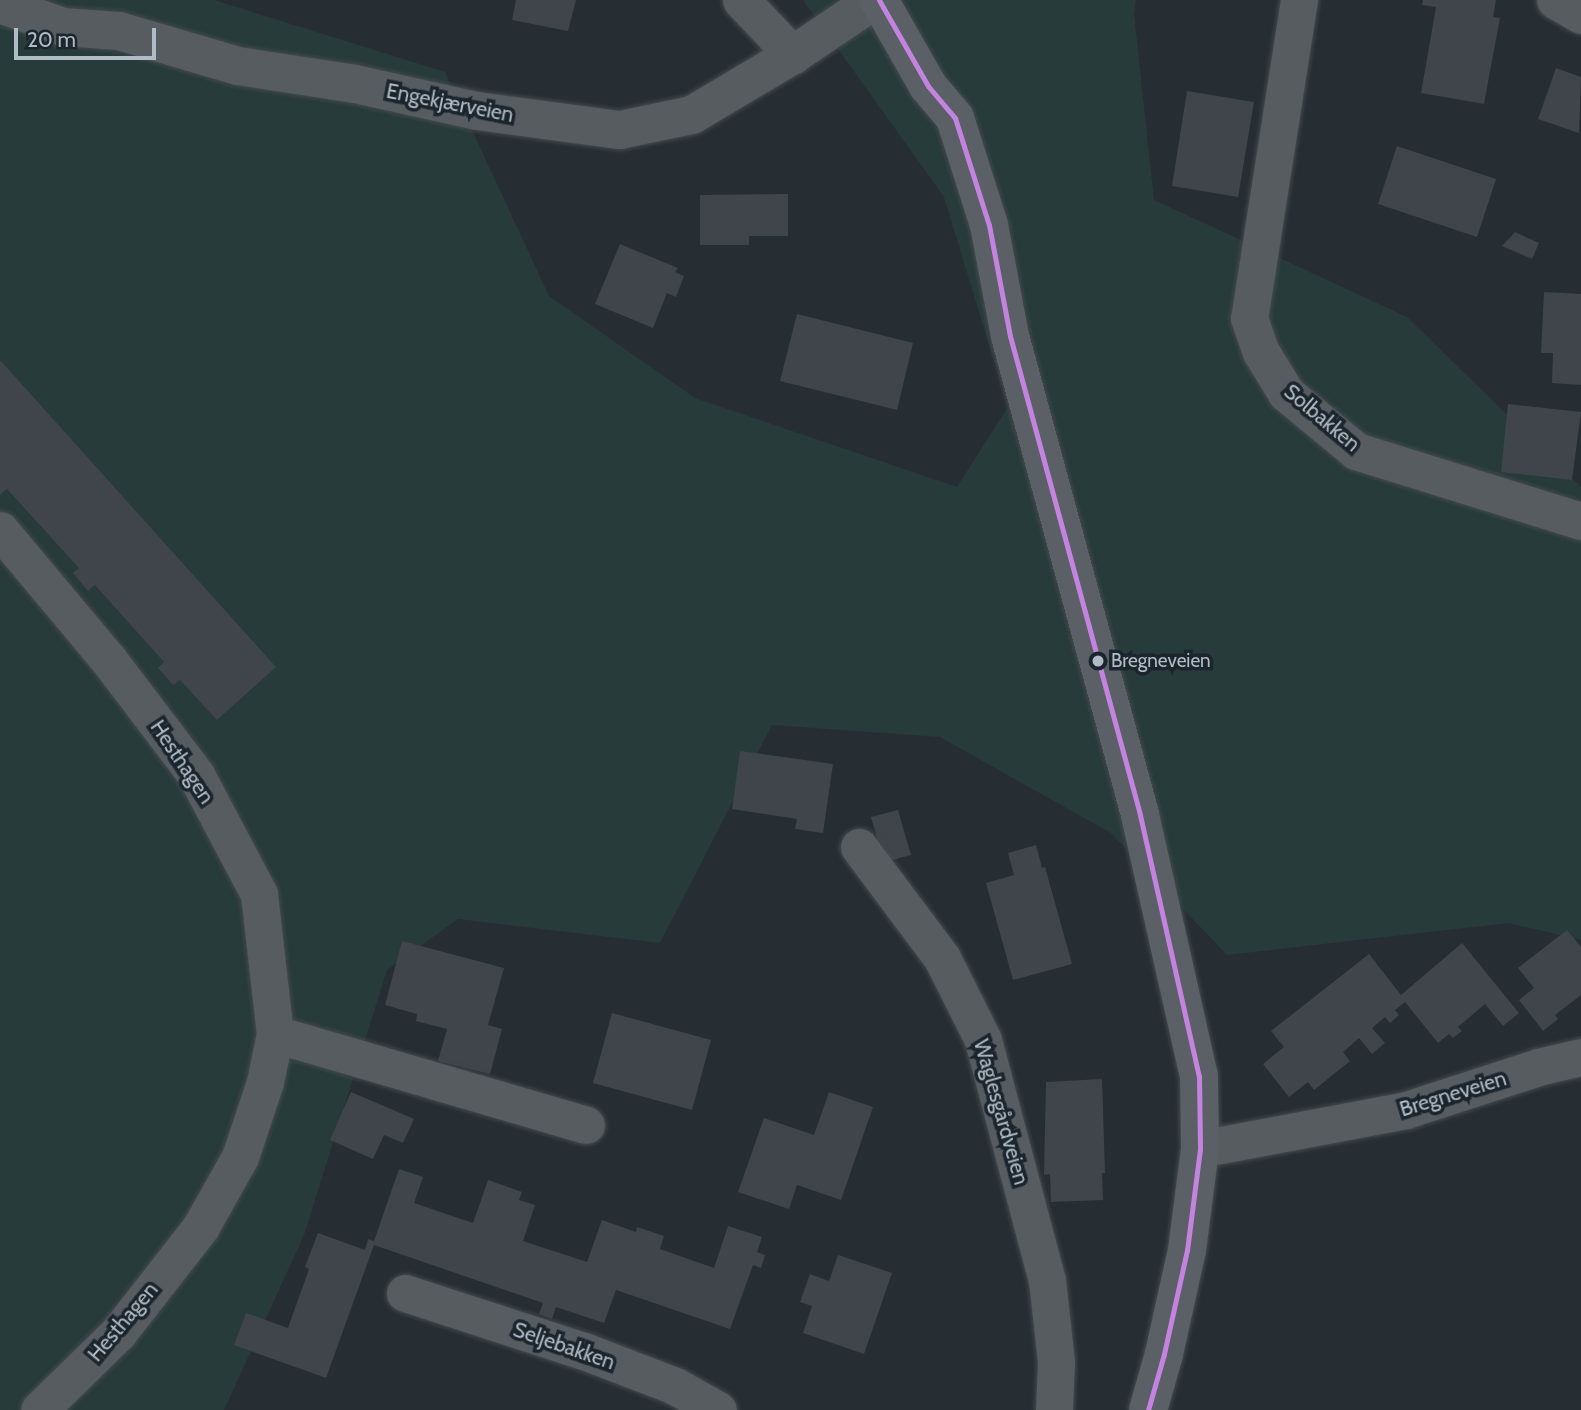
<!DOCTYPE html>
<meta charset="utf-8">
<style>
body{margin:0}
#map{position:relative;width:1581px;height:1410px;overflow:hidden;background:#272e33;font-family:Cabin,sans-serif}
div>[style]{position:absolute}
.green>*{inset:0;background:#273b3a}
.building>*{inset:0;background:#3f454a}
.roads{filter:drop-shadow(0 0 2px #444a4e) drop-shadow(0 0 2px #444a4e)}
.minor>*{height:37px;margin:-18.5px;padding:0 18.5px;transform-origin:18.5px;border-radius:18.5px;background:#575c61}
.tertiary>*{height:38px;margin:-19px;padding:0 19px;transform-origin:19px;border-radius:19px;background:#575c61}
.secondary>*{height:38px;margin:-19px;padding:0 19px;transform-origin:19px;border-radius:19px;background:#5a6066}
.bus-1>*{height:5px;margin:-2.5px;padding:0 2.5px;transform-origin:2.5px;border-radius:2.5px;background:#c483df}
.dots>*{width:19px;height:19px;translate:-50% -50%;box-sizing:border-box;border:4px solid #1b252d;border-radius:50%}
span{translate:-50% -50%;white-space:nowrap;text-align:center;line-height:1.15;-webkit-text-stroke:7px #1b252d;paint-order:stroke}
.bus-label{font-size:19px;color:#b0bbc5}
.left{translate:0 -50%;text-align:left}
.street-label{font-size:21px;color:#b0bbc5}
.scale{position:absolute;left:14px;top:28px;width:142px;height:32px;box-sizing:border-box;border:4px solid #b0bbc5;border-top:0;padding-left:9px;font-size:21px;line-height:24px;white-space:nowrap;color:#b0bbc5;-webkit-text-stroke:5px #1b252d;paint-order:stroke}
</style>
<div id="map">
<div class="green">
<div style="clip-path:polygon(0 0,214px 0,445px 72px,549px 296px,695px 398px,957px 487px,1008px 407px,944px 197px,803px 0,1136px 0,1134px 14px,1154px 200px,1407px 317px,1581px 487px,1581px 940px,1509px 923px,1227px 955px,1111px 833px,940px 737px,772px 725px,660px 943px,458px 919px,387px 970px,304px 1235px,224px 1410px,0 1410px)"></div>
</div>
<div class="building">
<div style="clip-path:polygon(516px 0,576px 0,568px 31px,512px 20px)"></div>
<div style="clip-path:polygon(1423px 0,1496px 0,1493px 17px,1500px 18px,1484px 104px,1421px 93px,1436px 7px,1422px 5px)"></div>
<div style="clip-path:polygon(1556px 68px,1581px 77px,1579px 133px,1538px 119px)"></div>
<div style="clip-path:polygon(1187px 91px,1254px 102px,1238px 197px,1172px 186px)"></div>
<div style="clip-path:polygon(1397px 146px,1496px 179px,1477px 237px,1378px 204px)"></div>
<div style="clip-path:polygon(788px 194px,788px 236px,749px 236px,749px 245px,700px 245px,700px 195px)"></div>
<div style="clip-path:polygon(1515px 232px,1539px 243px,1532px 259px,1502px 246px)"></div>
<div style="clip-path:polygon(620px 244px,678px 268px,675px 272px,684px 276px,676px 297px,667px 293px,653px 328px,595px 304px)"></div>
<div style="clip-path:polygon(1544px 292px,1581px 294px,1581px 385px,1552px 383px,1553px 353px,1541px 353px)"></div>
<div style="clip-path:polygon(797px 314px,913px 343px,897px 410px,780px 381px)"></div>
<div style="clip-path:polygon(0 360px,276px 667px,217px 720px,180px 680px,173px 685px,158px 668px,164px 662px,95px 585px,88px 591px,73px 573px,79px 568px,7px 489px,0 495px)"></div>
<div style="clip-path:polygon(1508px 404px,1581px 412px,1572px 480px,1501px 472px)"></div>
<div style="clip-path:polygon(740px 751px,833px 764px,823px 833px,795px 829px,797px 819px,732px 809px)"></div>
<div style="clip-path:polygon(898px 810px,911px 855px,884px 862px,871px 817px)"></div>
<div style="clip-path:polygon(1036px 845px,1042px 868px,1045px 867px,1072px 964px,1013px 980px,986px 883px,1014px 875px,1008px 853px)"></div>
<div style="clip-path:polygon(1567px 930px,1581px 947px,1581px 995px,1555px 1015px,1558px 1019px,1543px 1031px,1519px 1000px,1534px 988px,1518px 968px)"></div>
<div style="clip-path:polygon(402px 941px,504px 968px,488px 1025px,502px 1029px,490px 1074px,438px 1061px,447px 1029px,416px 1021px,417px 1014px,385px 1005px)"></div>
<div style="clip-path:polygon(1462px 943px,1519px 1013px,1503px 1026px,1485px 1004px,1458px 1027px,1462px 1031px,1453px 1038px,1449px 1034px,1438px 1043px,1405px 1002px,1395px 1010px,1399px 1015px,1390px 1023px,1385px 1017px,1372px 1028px,1385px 1043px,1372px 1054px,1359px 1038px,1343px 1052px,1350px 1061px,1314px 1090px,1308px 1082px,1289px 1097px,1263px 1064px,1284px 1047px,1271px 1031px,1369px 954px,1401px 995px)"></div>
<div style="clip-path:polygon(612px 1013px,711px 1040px,692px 1110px,593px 1083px)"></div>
<div style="clip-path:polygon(1102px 1079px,1105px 1173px,1102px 1173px,1103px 1200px,1051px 1202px,1050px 1174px,1044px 1175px,1046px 1082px)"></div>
<div style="clip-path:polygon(351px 1092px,414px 1119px,403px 1143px,384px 1135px,373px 1159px,330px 1140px)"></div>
<div style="clip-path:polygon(829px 1092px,873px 1107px,841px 1200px,797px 1185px,789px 1209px,738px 1192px,764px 1118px,814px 1135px)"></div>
<div style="clip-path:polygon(399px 1169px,423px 1177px,414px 1203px,473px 1223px,488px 1180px,522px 1192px,519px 1200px,535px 1205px,523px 1241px,587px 1262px,602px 1220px,636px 1232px,637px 1227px,664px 1236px,660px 1249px,714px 1268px,728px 1226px,762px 1237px,757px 1252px,765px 1255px,761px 1268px,753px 1265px,730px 1329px,616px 1290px,604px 1323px,556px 1307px,552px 1319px,539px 1314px,543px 1303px,374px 1245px,326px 1378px,234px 1345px,246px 1313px,288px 1328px,309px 1269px,305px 1267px,318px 1233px,365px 1250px,368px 1239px,374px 1241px)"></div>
<div style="clip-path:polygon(838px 1255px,892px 1273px,864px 1354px,803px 1333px,812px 1306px,800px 1302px,810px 1274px,829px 1281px)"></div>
</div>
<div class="roads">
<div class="minor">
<div style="left:741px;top:0;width:76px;rotate:46.6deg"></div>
<div style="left:1299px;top:0;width:322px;rotate:98.9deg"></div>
<div style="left:1249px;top:318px;width:36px;rotate:71deg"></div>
<div style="left:1261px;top:352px;width:48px;rotate:58.6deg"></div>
<div style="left:1286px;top:393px;width:91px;rotate:39.6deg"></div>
<div style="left:1356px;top:451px;width:236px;rotate:17.3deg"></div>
<div style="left:1555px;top:0;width:30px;rotate:30deg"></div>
<div style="left:0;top:530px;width:168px;rotate:50.1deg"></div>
<div style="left:108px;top:659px;width:146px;rotate:52.8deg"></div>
<div style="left:196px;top:775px;width:135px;rotate:62.1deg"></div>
<div style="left:259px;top:894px;width:141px;rotate:83.5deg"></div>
<div style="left:275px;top:1034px;width:49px;rotate:101.8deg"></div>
<div style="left:265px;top:1082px;width:79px;rotate:108.4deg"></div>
<div style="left:240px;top:1157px;width:81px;rotate:119.4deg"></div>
<div style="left:200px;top:1228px;width:133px;rotate:128deg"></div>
<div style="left:118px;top:1333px;width:110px;rotate:135.7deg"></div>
<div style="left:859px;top:847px;width:139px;rotate:53.2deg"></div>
<div style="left:942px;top:958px;width:92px;rotate:63.4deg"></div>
<div style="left:983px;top:1040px;width:248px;rotate:75.1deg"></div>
<div style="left:1047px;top:1280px;width:82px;rotate:83.7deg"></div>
<div style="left:1056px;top:1362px;width:48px;rotate:92.4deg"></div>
<div style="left:275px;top:1034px;width:324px;rotate:16.3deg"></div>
<div style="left:1200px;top:1149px;width:210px;rotate:-10.7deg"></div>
<div style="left:1406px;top:1110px;width:139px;rotate:-18deg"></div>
<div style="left:1538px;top:1067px;width:44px;rotate:-13.1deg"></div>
<div style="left:405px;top:1293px;width:188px;rotate:18deg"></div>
<div style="left:584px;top:1351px;width:97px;rotate:21deg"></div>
<div style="left:675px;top:1386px;width:49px;rotate:29.2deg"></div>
</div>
<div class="tertiary">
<div style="left:0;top:4px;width:67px;rotate:20.1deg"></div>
<div style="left:63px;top:27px;width:56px;rotate:4.1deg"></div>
<div style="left:119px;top:31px;width:124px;rotate:16.4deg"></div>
<div style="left:238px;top:66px;width:118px;rotate:8.7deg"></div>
<div style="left:355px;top:84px;width:125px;rotate:12.5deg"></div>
<div style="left:477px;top:111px;width:144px;rotate:7.6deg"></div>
<div style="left:620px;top:130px;width:74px;rotate:-11.8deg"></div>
<div style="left:692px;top:115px;width:117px;rotate:-30.7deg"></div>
<div style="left:793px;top:55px;width:99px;rotate:-33.9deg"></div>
</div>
<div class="secondary">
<div style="left:879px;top:0;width:99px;rotate:60.3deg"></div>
<div style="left:928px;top:86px;width:42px;rotate:49.8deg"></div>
<div style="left:955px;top:118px;width:112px;rotate:72.4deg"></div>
<div style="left:989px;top:225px;width:113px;rotate:79.3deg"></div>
<div style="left:1010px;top:336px;width:496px;rotate:74.8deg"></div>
<div style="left:1140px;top:815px;width:268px;rotate:77.3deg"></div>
<div style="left:1199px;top:1076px;width:73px;rotate:89.2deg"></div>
<div style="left:1200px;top:1149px;width:102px;rotate:97.3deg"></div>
<div style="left:1187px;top:1250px;width:107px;rotate:102.5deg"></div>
<div style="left:1164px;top:1354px;width:58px;rotate:105.9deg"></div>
</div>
</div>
<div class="bus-1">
<div style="left:879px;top:0;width:99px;rotate:60.3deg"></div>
<div style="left:928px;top:86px;width:42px;rotate:49.8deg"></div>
<div style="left:955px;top:118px;width:112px;rotate:72.4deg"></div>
<div style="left:989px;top:225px;width:113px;rotate:79.3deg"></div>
<div style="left:1010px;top:336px;width:496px;rotate:74.8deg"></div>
<div style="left:1140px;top:815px;width:268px;rotate:77.3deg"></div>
<div style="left:1199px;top:1076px;width:73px;rotate:89.2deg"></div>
<div style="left:1200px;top:1149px;width:102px;rotate:97.3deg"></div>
<div style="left:1187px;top:1250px;width:107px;rotate:102.5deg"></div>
<div style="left:1164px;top:1354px;width:58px;rotate:105.9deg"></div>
</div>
<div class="dots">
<div style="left:1098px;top:661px;background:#b0bbc5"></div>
</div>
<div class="bus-label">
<span class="left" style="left:1111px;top:661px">Bregneveien</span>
</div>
<div class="street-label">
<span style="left:450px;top:103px;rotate:11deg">Engekjærveien</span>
<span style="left:1322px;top:418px;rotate:40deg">Solbakken</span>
<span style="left:182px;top:762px;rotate:56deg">Hesthagen</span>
<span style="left:1453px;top:1094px;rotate:-17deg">Bregneveien</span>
<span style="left:1001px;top:1112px;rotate:74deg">Waglesgårdveien</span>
<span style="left:123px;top:1322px;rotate:-50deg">Hesthagen</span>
<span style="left:564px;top:1346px;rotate:19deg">Seljebakken</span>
</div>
<div class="scale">20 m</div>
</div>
